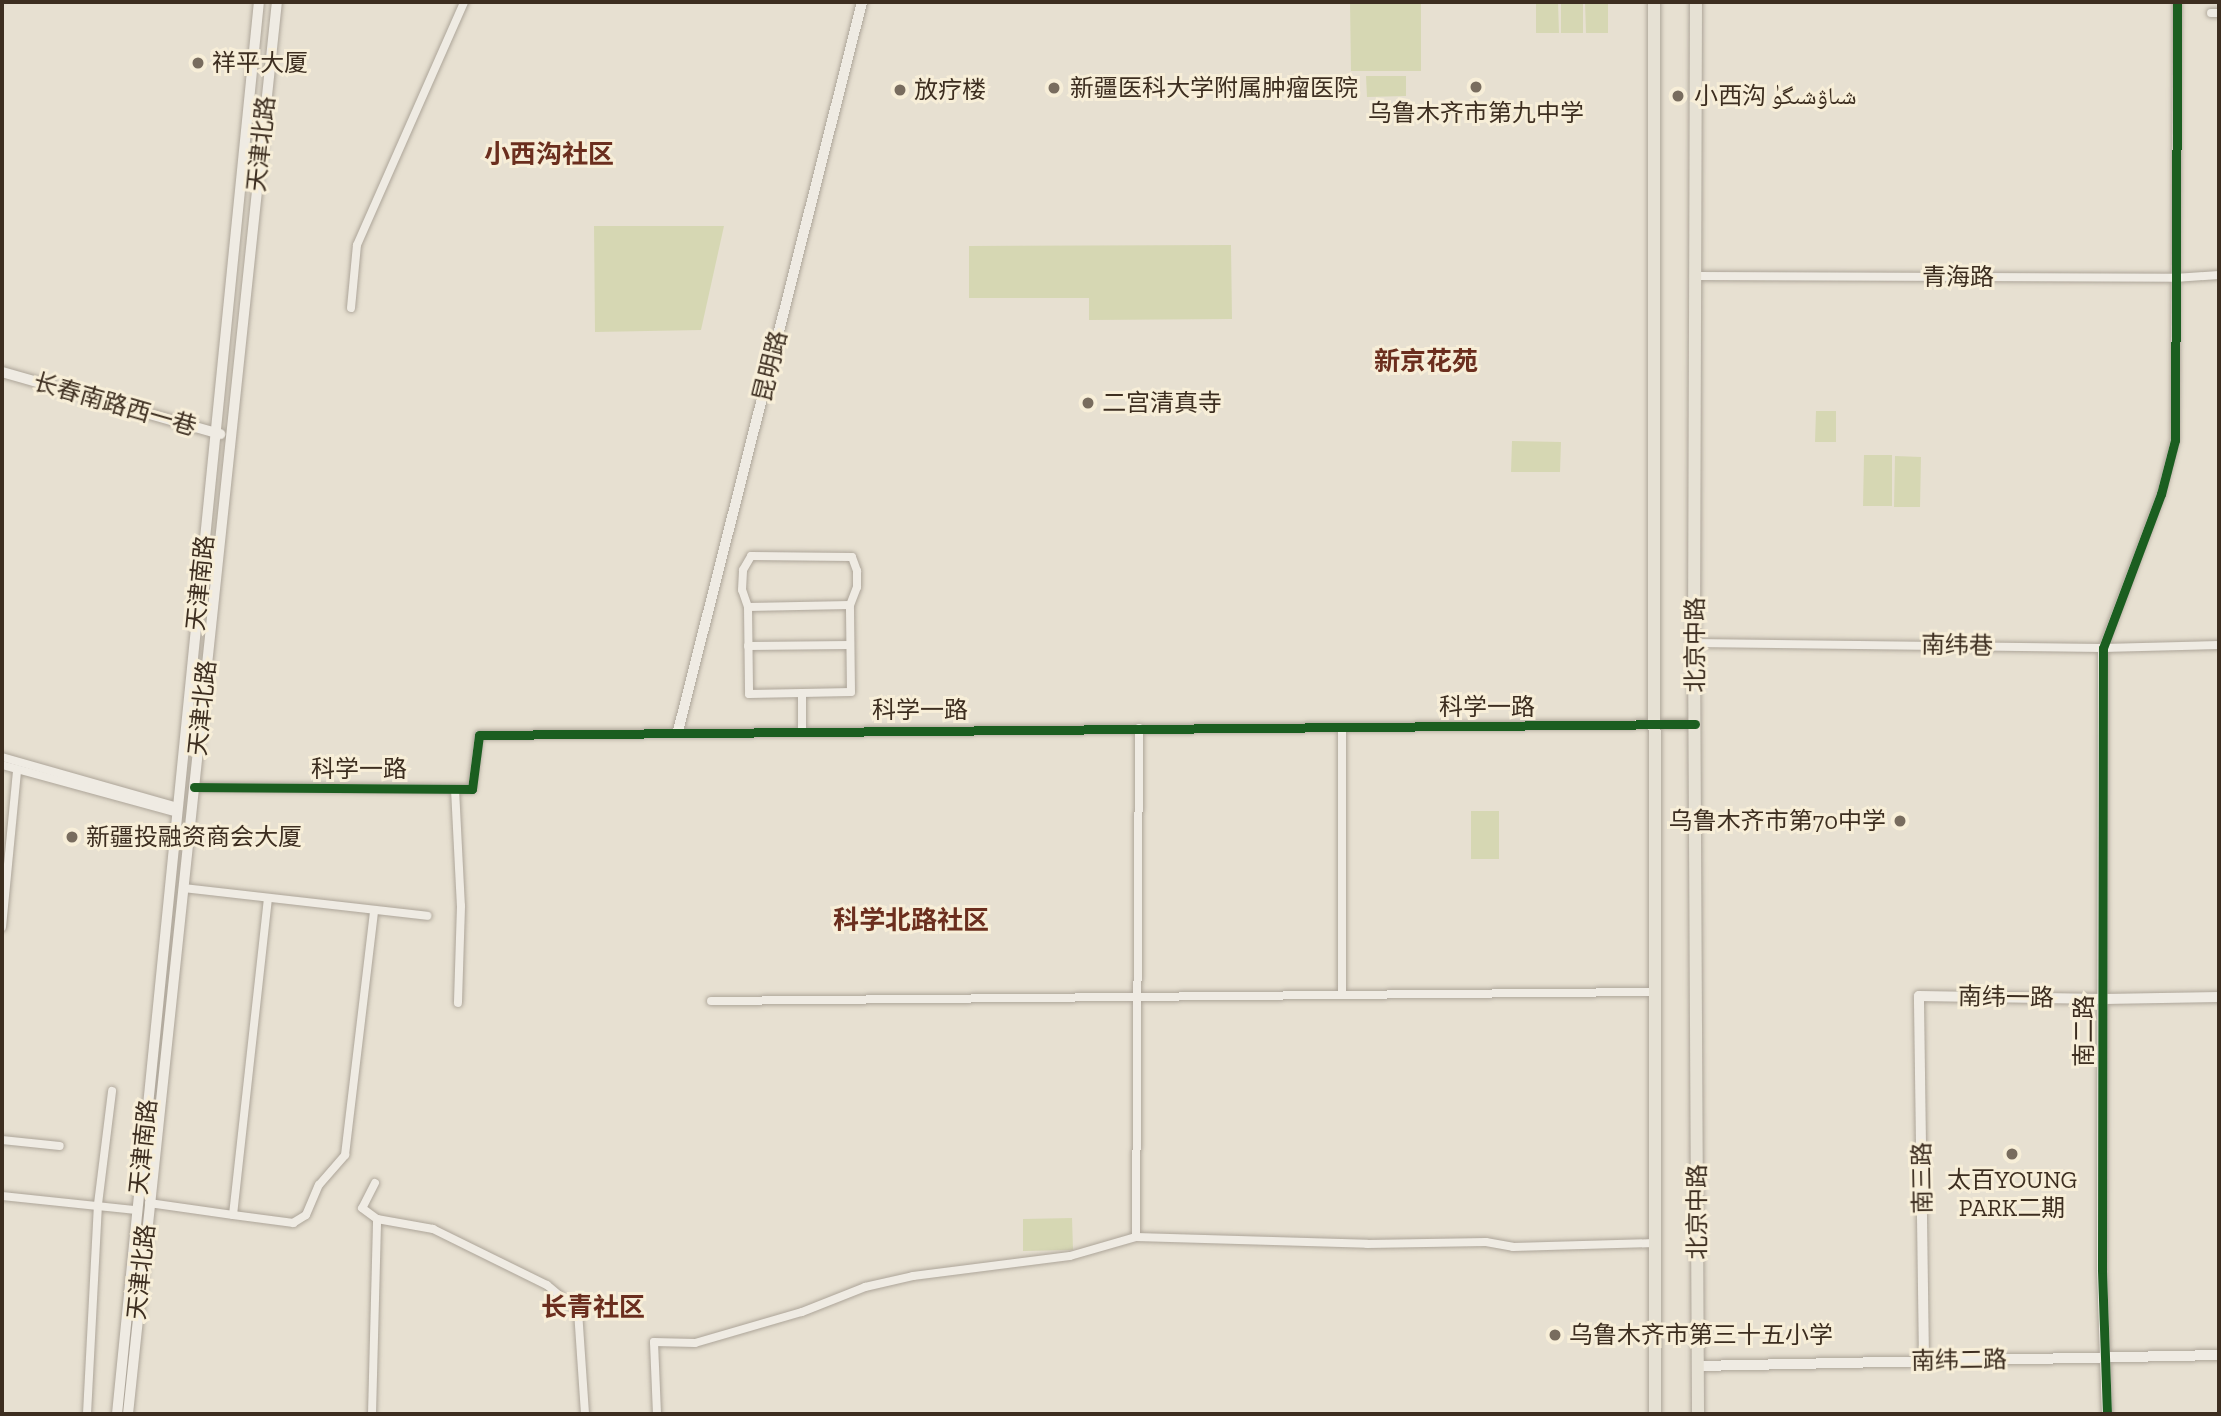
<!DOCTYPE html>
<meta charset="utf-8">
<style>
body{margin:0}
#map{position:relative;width:2221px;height:1416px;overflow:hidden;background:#e7e0d1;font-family:"Zilla Slab","Noto Naskh Arabic","Noto Sans SC",serif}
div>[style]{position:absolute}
.green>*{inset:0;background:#d6d7b3}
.roads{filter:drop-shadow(0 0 2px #ada599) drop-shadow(0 0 2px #ada599)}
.minor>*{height:8px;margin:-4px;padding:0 4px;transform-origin:4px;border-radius:4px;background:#efebe3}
.tertiary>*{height:10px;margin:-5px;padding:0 5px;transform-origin:5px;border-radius:5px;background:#efebe3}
.primary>*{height:12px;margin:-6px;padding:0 6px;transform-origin:6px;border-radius:6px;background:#e6e1d4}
.cycleway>*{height:9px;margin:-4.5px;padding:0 4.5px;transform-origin:4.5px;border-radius:4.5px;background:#1b5e20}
.dots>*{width:19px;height:19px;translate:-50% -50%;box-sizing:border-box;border:4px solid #f7eed8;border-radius:50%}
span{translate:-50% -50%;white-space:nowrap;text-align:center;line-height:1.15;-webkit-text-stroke:6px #f7eed8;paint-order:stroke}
.poi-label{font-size:24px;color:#3d2e20}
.left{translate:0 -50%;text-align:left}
.right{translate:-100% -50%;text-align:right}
.street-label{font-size:24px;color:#3d2e20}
.neighbourhood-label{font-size:26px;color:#6b2e1e;font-weight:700}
.frame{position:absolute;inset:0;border:4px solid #3d2e20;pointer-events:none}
</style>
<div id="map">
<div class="green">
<div style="clip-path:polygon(1350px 2px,1421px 2px,1421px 71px,1351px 71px)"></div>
<div style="clip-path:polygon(1536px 2px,1558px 2px,1559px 33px,1536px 33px)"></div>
<div style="clip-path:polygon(1561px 2px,1583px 2px,1583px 33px,1561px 33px)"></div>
<div style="clip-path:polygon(1585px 2px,1608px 2px,1608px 33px,1586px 33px)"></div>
<div style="clip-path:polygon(1366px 76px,1406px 76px,1406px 96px,1367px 97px)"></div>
<div style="clip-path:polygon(594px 226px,724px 226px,701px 330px,595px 332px)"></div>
<div style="clip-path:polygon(1231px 245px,1232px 319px,1089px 320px,1089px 298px,969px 298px,969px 246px)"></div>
<div style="clip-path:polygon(1816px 411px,1836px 411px,1836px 442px,1815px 442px)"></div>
<div style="clip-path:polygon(1512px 441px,1561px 442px,1560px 472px,1511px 472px)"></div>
<div style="clip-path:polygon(1864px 455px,1892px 455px,1892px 506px,1863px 506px)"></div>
<div style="clip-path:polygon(1895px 456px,1921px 457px,1920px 507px,1894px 507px)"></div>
<div style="clip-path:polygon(1471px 811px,1499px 811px,1499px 859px,1471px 859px)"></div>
<div style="clip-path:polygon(1072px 1218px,1073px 1250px,1023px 1251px,1023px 1219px)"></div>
</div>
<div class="roads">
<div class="minor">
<div style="left:2211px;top:13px;width:8px"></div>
<div style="left:1696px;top:276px;width:479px;rotate:0.2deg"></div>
<div style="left:2175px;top:278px;width:44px;rotate:-3.9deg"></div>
<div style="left:351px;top:308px;width:63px;rotate:-84.6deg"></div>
<div style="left:357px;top:245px;width:266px;rotate:-66.2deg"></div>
<div style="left:748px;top:607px;width:18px;rotate:-109deg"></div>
<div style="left:742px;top:590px;width:20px;rotate:-87deg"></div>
<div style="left:743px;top:570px;width:16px;rotate:-60deg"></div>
<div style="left:751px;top:556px;width:101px;rotate:0.6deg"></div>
<div style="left:852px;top:557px;width:15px;rotate:70deg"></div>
<div style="left:857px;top:571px;width:16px;rotate:90deg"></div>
<div style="left:857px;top:587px;width:19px;rotate:111deg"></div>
<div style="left:1694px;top:643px;width:409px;rotate:0.7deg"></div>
<div style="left:2103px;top:648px;width:116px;rotate:-1.5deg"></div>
<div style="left:748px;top:646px;width:102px;rotate:-0.6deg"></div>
<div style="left:2103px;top:648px;width:165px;rotate:-69.4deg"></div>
<div style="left:2161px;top:494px;width:56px;rotate:-75.5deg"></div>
<div style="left:2175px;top:440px;width:438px;rotate:-89.7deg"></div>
<div style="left:802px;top:693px;width:49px;rotate:-1.2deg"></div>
<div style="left:851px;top:692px;width:87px;rotate:-90.7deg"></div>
<div style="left:850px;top:605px;width:102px;rotate:178.9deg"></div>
<div style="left:748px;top:607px;width:87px;rotate:89.3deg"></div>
<div style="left:749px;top:694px;width:53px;rotate:-1.1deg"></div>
<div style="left:802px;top:693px;width:37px;rotate:90deg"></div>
<div style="left:1342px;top:727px;width:268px;rotate:90deg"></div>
<div style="left:2px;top:757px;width:183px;rotate:15.9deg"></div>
<div style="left:2px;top:765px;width:181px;rotate:15.3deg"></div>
<div style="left:194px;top:787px;width:278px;rotate:0.4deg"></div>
<div style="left:472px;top:789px;width:54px;rotate:-82.6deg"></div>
<div style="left:479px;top:735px;width:1216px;rotate:-0.52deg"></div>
<div style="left:455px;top:789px;width:117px;rotate:87.1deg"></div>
<div style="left:461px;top:906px;width:97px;rotate:91.8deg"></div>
<div style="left:183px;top:888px;width:246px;rotate:6.5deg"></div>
<div style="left:2px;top:927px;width:158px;rotate:-84.5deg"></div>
<div style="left:711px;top:1001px;width:943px;rotate:-0.55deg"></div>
<div style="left:2px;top:1140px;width:58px;rotate:5.9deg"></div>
<div style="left:375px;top:1183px;width:28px;rotate:117deg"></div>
<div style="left:362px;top:1208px;width:19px;rotate:36deg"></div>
<div style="left:377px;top:1219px;width:57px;rotate:10.1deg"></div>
<div style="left:433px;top:1229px;width:127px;rotate:26.2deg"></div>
<div style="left:547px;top:1285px;width:40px;rotate:40deg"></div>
<div style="left:578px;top:1311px;width:103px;rotate:86.1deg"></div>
<div style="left:2px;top:1196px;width:135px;rotate:6deg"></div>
<div style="left:149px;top:1203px;width:85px;rotate:8.1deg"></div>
<div style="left:233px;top:1215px;width:318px;rotate:-83.7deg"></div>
<div style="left:233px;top:1215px;width:61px;rotate:7.6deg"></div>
<div style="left:293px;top:1223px;width:15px;rotate:-32deg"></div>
<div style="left:306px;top:1215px;width:33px;rotate:-67deg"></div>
<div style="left:319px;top:1185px;width:40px;rotate:-49deg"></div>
<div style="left:345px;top:1155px;width:246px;rotate:-83.2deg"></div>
<div style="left:1136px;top:1237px;width:509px;rotate:-89.66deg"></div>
<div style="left:87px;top:1414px;width:210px;rotate:-87deg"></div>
<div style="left:98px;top:1204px;width:114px;rotate:-82.9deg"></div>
<div style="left:372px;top:1414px;width:195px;rotate:-88.5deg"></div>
<div style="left:657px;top:1414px;width:72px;rotate:-92.4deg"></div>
<div style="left:654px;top:1342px;width:41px;rotate:1.4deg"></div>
<div style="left:695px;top:1343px;width:111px;rotate:-16.2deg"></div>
<div style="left:802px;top:1312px;width:68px;rotate:-21.6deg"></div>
<div style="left:865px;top:1287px;width:49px;rotate:-12.9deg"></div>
<div style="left:913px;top:1276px;width:158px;rotate:-7.3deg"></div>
<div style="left:1070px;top:1256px;width:69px;rotate:-16.1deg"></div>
<div style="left:1136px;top:1237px;width:231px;rotate:1.7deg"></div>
<div style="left:1367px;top:1244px;width:119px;rotate:-1deg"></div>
<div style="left:1486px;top:1242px;width:27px;rotate:10deg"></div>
<div style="left:1513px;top:1247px;width:141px;rotate:-1.6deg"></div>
</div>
<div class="tertiary">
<div style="left:2px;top:372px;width:227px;rotate:15.9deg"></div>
<div style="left:2103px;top:648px;width:621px;rotate:90.09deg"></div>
<div style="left:2102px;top:1269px;width:145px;rotate:88deg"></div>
<div style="left:678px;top:731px;width:752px;rotate:-75.83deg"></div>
<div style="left:1924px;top:1360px;width:364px;rotate:-90.8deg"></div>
<div style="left:1919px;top:996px;width:185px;rotate:0.9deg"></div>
<div style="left:2104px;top:999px;width:115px;rotate:-1deg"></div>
<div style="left:1698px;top:1366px;width:521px;rotate:-1.21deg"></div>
<div style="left:117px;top:1414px;width:1419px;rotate:-84.26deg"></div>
<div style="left:128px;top:1414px;width:1420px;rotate:-83.98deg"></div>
</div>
<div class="primary">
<div style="left:1654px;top:2px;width:1412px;rotate:89.96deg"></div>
<div style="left:1696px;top:2px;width:641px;rotate:90.18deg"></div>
<div style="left:1694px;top:643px;width:771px;rotate:89.7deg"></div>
</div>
</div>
<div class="cycleway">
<div style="left:194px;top:787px;width:278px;rotate:0.4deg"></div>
<div style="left:472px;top:789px;width:54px;rotate:-82.6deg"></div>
<div style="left:479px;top:735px;width:1216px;rotate:-0.52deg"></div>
<div style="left:2107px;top:1414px;width:145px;rotate:-92deg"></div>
<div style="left:2102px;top:1269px;width:621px;rotate:-89.91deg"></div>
<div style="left:2103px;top:648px;width:165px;rotate:-69.4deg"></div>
<div style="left:2161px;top:494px;width:56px;rotate:-75.5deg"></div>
<div style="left:2175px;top:440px;width:438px;rotate:-89.7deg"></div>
</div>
<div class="dots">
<div style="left:198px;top:63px;background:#786c5e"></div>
<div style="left:1476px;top:87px;background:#786c5e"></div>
<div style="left:1054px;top:88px;background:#786c5e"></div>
<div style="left:900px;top:90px;background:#786c5e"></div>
<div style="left:1678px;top:96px;background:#786c5e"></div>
<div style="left:1088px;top:403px;background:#786c5e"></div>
<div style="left:1900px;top:821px;background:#786c5e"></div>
<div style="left:72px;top:837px;background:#786c5e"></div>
<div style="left:2012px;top:1154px;background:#786c5e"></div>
<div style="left:1555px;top:1335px;background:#786c5e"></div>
</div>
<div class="poi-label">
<span class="left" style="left:212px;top:63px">祥平大厦</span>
<span class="left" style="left:1070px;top:88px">新疆医科大学附属肿瘤医院</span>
<span class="left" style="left:914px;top:90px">放疗楼</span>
<span class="left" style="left:1694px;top:96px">小西沟 شىاۋشىگۈ</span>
<span style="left:1476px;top:113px">乌鲁木齐市第九中学</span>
<span class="left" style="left:1102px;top:403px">二宫清真寺</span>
<span class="right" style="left:1886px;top:821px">乌鲁木齐市第70中学</span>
<span class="left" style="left:86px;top:837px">新疆投融资商会大厦</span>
<span style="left:2012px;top:1194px">太百YOUNG<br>PARK二期</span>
<span class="left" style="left:1569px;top:1335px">乌鲁木齐市第三十五小学</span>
</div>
<div class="street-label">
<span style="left:261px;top:144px;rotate:-84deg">天津北路</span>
<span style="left:1958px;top:277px">青海路</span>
<span style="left:770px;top:366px;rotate:-76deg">昆明路</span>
<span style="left:115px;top:404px;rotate:16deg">长春南路西一巷</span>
<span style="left:200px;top:583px;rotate:-84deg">天津南路</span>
<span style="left:1695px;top:645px;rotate:-90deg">北京中路</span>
<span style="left:1957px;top:645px;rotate:1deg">南纬巷</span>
<span style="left:1487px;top:707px">科学一路</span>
<span style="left:202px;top:708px;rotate:-84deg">天津北路</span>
<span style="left:920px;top:710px">科学一路</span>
<span style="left:359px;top:769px">科学一路</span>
<span style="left:2006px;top:997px;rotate:1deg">南纬一路</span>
<span style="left:2084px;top:1031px;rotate:-90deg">南二路</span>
<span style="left:143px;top:1147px;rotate:-84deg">天津南路</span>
<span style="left:1922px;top:1178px;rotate:-91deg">南三路</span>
<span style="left:1697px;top:1212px;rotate:-90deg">北京中路</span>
<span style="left:141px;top:1272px;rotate:-84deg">天津北路</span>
<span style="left:1959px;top:1360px;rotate:-1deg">南纬二路</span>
</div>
<div class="neighbourhood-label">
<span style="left:549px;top:155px">小西沟社区</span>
<span style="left:1426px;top:362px">新京花苑</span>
<span style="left:911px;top:921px">科学北路社区</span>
<span style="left:593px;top:1308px">长青社区</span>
</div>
<div class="frame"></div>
</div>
